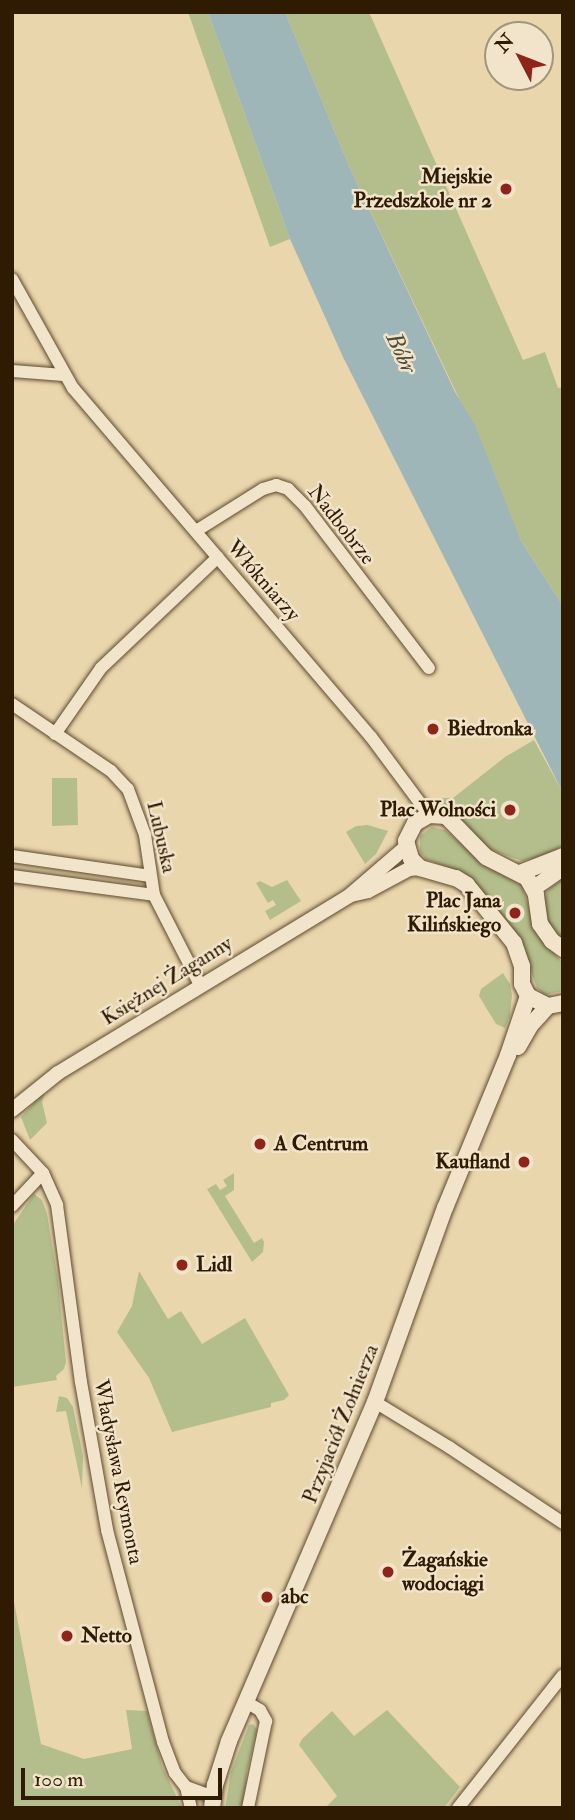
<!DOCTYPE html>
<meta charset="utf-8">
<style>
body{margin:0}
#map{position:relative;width:575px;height:1820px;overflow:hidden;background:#ead6ad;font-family:"IM FELL Double Pica",serif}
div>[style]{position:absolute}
.green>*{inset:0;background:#b4be8c}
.water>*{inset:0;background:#9eb6b7}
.roads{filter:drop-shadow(0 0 2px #5e4a2d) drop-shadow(0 0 2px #5e4a2d)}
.minor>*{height:12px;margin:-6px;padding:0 6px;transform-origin:6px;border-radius:6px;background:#f1e4ca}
.tertiary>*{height:14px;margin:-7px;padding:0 7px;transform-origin:7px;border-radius:7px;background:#f1e4ca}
.secondary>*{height:16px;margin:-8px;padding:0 8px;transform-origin:8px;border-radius:8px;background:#f1e4ca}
.dots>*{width:19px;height:19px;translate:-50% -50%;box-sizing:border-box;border:4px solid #f1e4ca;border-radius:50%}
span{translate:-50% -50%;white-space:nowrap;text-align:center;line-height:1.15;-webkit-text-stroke:5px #f1e4ca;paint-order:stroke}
.poi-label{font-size:21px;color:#2f1b02;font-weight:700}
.right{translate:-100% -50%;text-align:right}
.left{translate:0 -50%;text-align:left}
.street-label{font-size:21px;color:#2f1b02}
.water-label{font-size:23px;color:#504a38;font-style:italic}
.frame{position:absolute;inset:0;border:14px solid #2f1b02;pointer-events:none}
.north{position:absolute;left:484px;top:21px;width:70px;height:70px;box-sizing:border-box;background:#f1e4ca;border:2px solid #a3947a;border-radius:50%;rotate:312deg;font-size:19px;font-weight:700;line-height:28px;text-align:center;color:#2f1b02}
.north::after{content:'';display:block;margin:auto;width:24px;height:32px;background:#8f2418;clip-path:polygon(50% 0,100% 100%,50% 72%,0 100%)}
.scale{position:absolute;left:21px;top:1768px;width:201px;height:32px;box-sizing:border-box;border:4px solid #2f1b02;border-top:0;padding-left:9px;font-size:21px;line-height:24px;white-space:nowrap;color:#2f1b02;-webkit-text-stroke:5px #f1e4ca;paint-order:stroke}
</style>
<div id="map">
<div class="green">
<div style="clip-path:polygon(188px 12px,208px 12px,290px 239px,270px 247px)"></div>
<div style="clip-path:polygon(285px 12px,369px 12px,523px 360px,545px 352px,558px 388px,563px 387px,563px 606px,521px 541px,463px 407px,349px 166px)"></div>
<div style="clip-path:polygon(534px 740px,563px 793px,563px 845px,549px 855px,522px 861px,489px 849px,434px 798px,453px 798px,505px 757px)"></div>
<div style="clip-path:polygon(52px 778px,77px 778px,78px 825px,52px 826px)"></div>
<div style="clip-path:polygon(368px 825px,388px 831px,376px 854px,365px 864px,346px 832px,356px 826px)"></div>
<div style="clip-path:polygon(432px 827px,445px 830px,482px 862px,522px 886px,538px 936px,563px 963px,563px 991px,545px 995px,537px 988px,528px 963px,459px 872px,426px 859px,420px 852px,420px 836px)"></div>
<div style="clip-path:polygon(563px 878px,563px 943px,546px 926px,544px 899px,549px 889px)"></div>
<div style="clip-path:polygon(287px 880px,301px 901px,270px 920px,265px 911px,276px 905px,273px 900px,268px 903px,256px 883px,260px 881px,272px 887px)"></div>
<div style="clip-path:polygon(503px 973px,510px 984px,512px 995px,510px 1015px,505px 1028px,496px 1024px,479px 996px,481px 989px)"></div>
<div style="clip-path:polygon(46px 1090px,42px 1102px,47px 1123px,30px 1140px,21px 1117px)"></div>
<div style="clip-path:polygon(234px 1173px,234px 1190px,225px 1196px,254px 1243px,262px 1238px,264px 1242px,263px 1252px,252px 1262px,207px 1189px,216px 1184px,220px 1190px,227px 1186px,223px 1180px)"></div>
<div style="clip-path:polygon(34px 1194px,42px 1200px,47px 1214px,58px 1280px,66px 1362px,64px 1369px,56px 1376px,57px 1380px,12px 1387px,12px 1226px)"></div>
<div style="clip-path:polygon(139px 1271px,168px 1319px,181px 1311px,202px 1344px,245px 1318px,289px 1395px,284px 1400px,271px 1403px,271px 1407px,172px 1432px,149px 1378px,117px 1332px,132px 1306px)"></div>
<div style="clip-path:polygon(59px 1396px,67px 1398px,73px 1407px,83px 1456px,82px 1489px,66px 1411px,56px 1412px)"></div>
<div style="clip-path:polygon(12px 1591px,41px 1744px,84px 1759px,132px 1749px,126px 1710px,147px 1711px,162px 1766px,182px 1808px,12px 1808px)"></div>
<div style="clip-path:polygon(387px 1710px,460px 1787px,444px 1808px,325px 1808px,337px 1796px,299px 1745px,302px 1739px,332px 1711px,354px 1736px)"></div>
<div style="clip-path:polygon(253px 1724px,257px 1730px,247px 1771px,244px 1808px,225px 1808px,231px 1772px,249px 1725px)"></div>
</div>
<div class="water">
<div style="clip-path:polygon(208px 12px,285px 12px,349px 166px,455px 392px,475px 425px,521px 541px,563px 606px,563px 793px,343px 357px,290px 239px)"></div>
</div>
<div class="roads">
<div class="minor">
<div style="left:12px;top:279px;width:125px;rotate:60.8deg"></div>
<div style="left:73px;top:388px;width:459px;rotate:49.5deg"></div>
<div style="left:371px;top:737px;width:97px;rotate:53.4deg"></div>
<div style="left:12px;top:371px;width:52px;rotate:4.4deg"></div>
<div style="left:196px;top:531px;width:79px;rotate:-32.1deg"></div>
<div style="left:263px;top:489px;width:14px;rotate:-17deg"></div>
<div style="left:276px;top:485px;width:13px;rotate:18deg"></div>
<div style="left:288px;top:489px;width:24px;rotate:45deg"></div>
<div style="left:305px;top:506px;width:204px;rotate:52.6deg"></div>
<div style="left:12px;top:704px;width:120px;rotate:34.1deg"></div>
<div style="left:111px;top:771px;width:25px;rotate:47deg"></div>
<div style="left:128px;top:789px;width:49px;rotate:69.7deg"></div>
<div style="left:145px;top:835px;width:61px;rotate:81.5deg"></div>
<div style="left:154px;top:895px;width:101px;rotate:62.9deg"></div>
<div style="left:55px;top:734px;width:80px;rotate:-55.1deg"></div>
<div style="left:101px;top:668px;width:161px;rotate:-43.5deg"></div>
<div style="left:12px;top:856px;width:140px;rotate:8.2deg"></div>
<div style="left:12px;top:876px;width:143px;rotate:7.6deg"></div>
<div style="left:12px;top:1140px;width:45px;rotate:46.8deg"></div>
<div style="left:43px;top:1173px;width:35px;rotate:66deg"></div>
<div style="left:57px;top:1205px;width:179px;rotate:82.3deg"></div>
<div style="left:81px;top:1382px;width:150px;rotate:80deg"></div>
<div style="left:107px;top:1530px;width:219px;rotate:75.2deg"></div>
<div style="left:163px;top:1742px;width:33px;rotate:69deg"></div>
<div style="left:175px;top:1773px;width:18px;rotate:52deg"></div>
<div style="left:186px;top:1787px;width:29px;rotate:20deg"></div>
<div style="left:12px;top:1206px;width:45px;rotate:-46.8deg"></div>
<div style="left:375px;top:1402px;width:87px;rotate:31.3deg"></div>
<div style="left:449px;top:1447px;width:137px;rotate:33.7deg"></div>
<div style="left:246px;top:1702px;width:16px;rotate:30deg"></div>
<div style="left:260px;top:1710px;width:13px;rotate:61deg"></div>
<div style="left:266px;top:1721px;width:89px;rotate:101.7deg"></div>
<div style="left:186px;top:1787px;width:22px;rotate:77deg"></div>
<div style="left:458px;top:1808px;width:169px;rotate:-51.7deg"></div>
</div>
<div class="tertiary">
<div style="left:351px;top:895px;width:17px;rotate:-13deg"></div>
<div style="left:368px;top:891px;width:47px;rotate:-28.2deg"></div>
<div style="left:409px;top:869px;width:11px;rotate:-5deg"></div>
<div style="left:12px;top:1110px;width:59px;rotate:-38.8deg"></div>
<div style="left:58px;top:1073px;width:341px;rotate:-31.3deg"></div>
<div style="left:349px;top:896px;width:75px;rotate:-40.7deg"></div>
</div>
<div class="secondary">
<div style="left:520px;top:873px;width:46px;rotate:-21.6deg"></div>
<div style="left:534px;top:888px;width:35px;rotate:-35deg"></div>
<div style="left:563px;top:949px;width:14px;rotate:-144deg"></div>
<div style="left:552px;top:941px;width:21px;rotate:-125deg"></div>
<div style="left:540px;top:924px;width:30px;rotate:-98deg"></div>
<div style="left:536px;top:894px;width:18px;rotate:-119deg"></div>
<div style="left:527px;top:878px;width:46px;rotate:-152.9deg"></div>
<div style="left:486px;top:857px;width:57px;rotate:-134.3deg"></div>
<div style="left:446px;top:816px;width:17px;rotate:-177deg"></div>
<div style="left:429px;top:815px;width:16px;rotate:150deg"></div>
<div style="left:415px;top:823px;width:20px;rotate:117deg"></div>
<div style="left:406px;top:841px;width:19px;rotate:74deg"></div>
<div style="left:411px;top:859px;width:13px;rotate:45deg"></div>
<div style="left:420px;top:868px;width:37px;rotate:16deg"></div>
<div style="left:456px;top:878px;width:13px;rotate:32deg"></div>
<div style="left:467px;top:885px;width:75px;rotate:51deg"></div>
<div style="left:514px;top:943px;width:24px;rotate:71deg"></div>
<div style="left:522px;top:966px;width:18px;rotate:90deg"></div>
<div style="left:522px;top:984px;width:13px;rotate:63deg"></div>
<div style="left:528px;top:996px;width:22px;rotate:27deg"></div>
<div style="left:548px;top:1006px;width:15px;rotate:-11deg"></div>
<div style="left:518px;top:1047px;width:24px;rotate:-60deg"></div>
<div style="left:530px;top:1026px;width:27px;rotate:-48deg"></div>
<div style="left:212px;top:1808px;width:23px;rotate:-83deg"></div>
<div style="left:215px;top:1785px;width:46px;rotate:-72.3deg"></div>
<div style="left:229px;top:1741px;width:369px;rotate:-66.7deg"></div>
<div style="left:375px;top:1402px;width:206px;rotate:-70.2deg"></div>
<div style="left:445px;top:1208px;width:165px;rotate:-67.6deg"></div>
<div style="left:508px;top:1055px;width:62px;rotate:-71.3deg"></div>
</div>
</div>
<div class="dots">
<div style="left:506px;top:189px;background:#8f2418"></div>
<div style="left:433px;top:729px;background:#8f2418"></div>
<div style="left:510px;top:810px;background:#8f2418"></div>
<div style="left:515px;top:913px;background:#8f2418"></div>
<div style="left:260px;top:1144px;background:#8f2418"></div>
<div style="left:524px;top:1162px;background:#8f2418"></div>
<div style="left:182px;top:1265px;background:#8f2418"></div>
<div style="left:388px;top:1572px;background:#8f2418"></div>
<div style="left:267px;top:1597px;background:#8f2418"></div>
<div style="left:67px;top:1636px;background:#8f2418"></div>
</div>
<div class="poi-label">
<span class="right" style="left:492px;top:189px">Miejskie<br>Przedszkole nr 2</span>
<span class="left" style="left:447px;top:729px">Biedronka</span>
<span class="right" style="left:496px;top:810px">Plac Wolności</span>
<span class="right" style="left:501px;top:913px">Plac Jana<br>Kilińskiego</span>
<span class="left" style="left:274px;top:1144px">A Centrum</span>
<span class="right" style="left:510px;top:1162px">Kaufland</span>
<span class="left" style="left:196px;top:1265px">Lidl</span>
<span class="left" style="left:402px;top:1572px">Żagańskie<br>wodociągi</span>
<span class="left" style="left:281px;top:1597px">abc</span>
<span class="left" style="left:81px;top:1636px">Netto</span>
</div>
<div class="street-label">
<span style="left:341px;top:525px;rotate:52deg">Nadbobrze</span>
<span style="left:263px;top:581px;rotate:49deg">Włókniarzy</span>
<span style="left:161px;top:837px;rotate:77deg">Lubuska</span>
<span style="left:167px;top:981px;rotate:-32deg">Księżnej Żaganny</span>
<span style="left:341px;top:1424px;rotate:-68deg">Przyjaciół Żołnierza</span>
<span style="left:118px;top:1472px;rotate:79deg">Władysława Reymonta</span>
</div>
<div class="water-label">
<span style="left:401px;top:353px;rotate:65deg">Bóbr</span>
</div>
<div class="frame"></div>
<div class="north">N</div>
<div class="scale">100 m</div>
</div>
